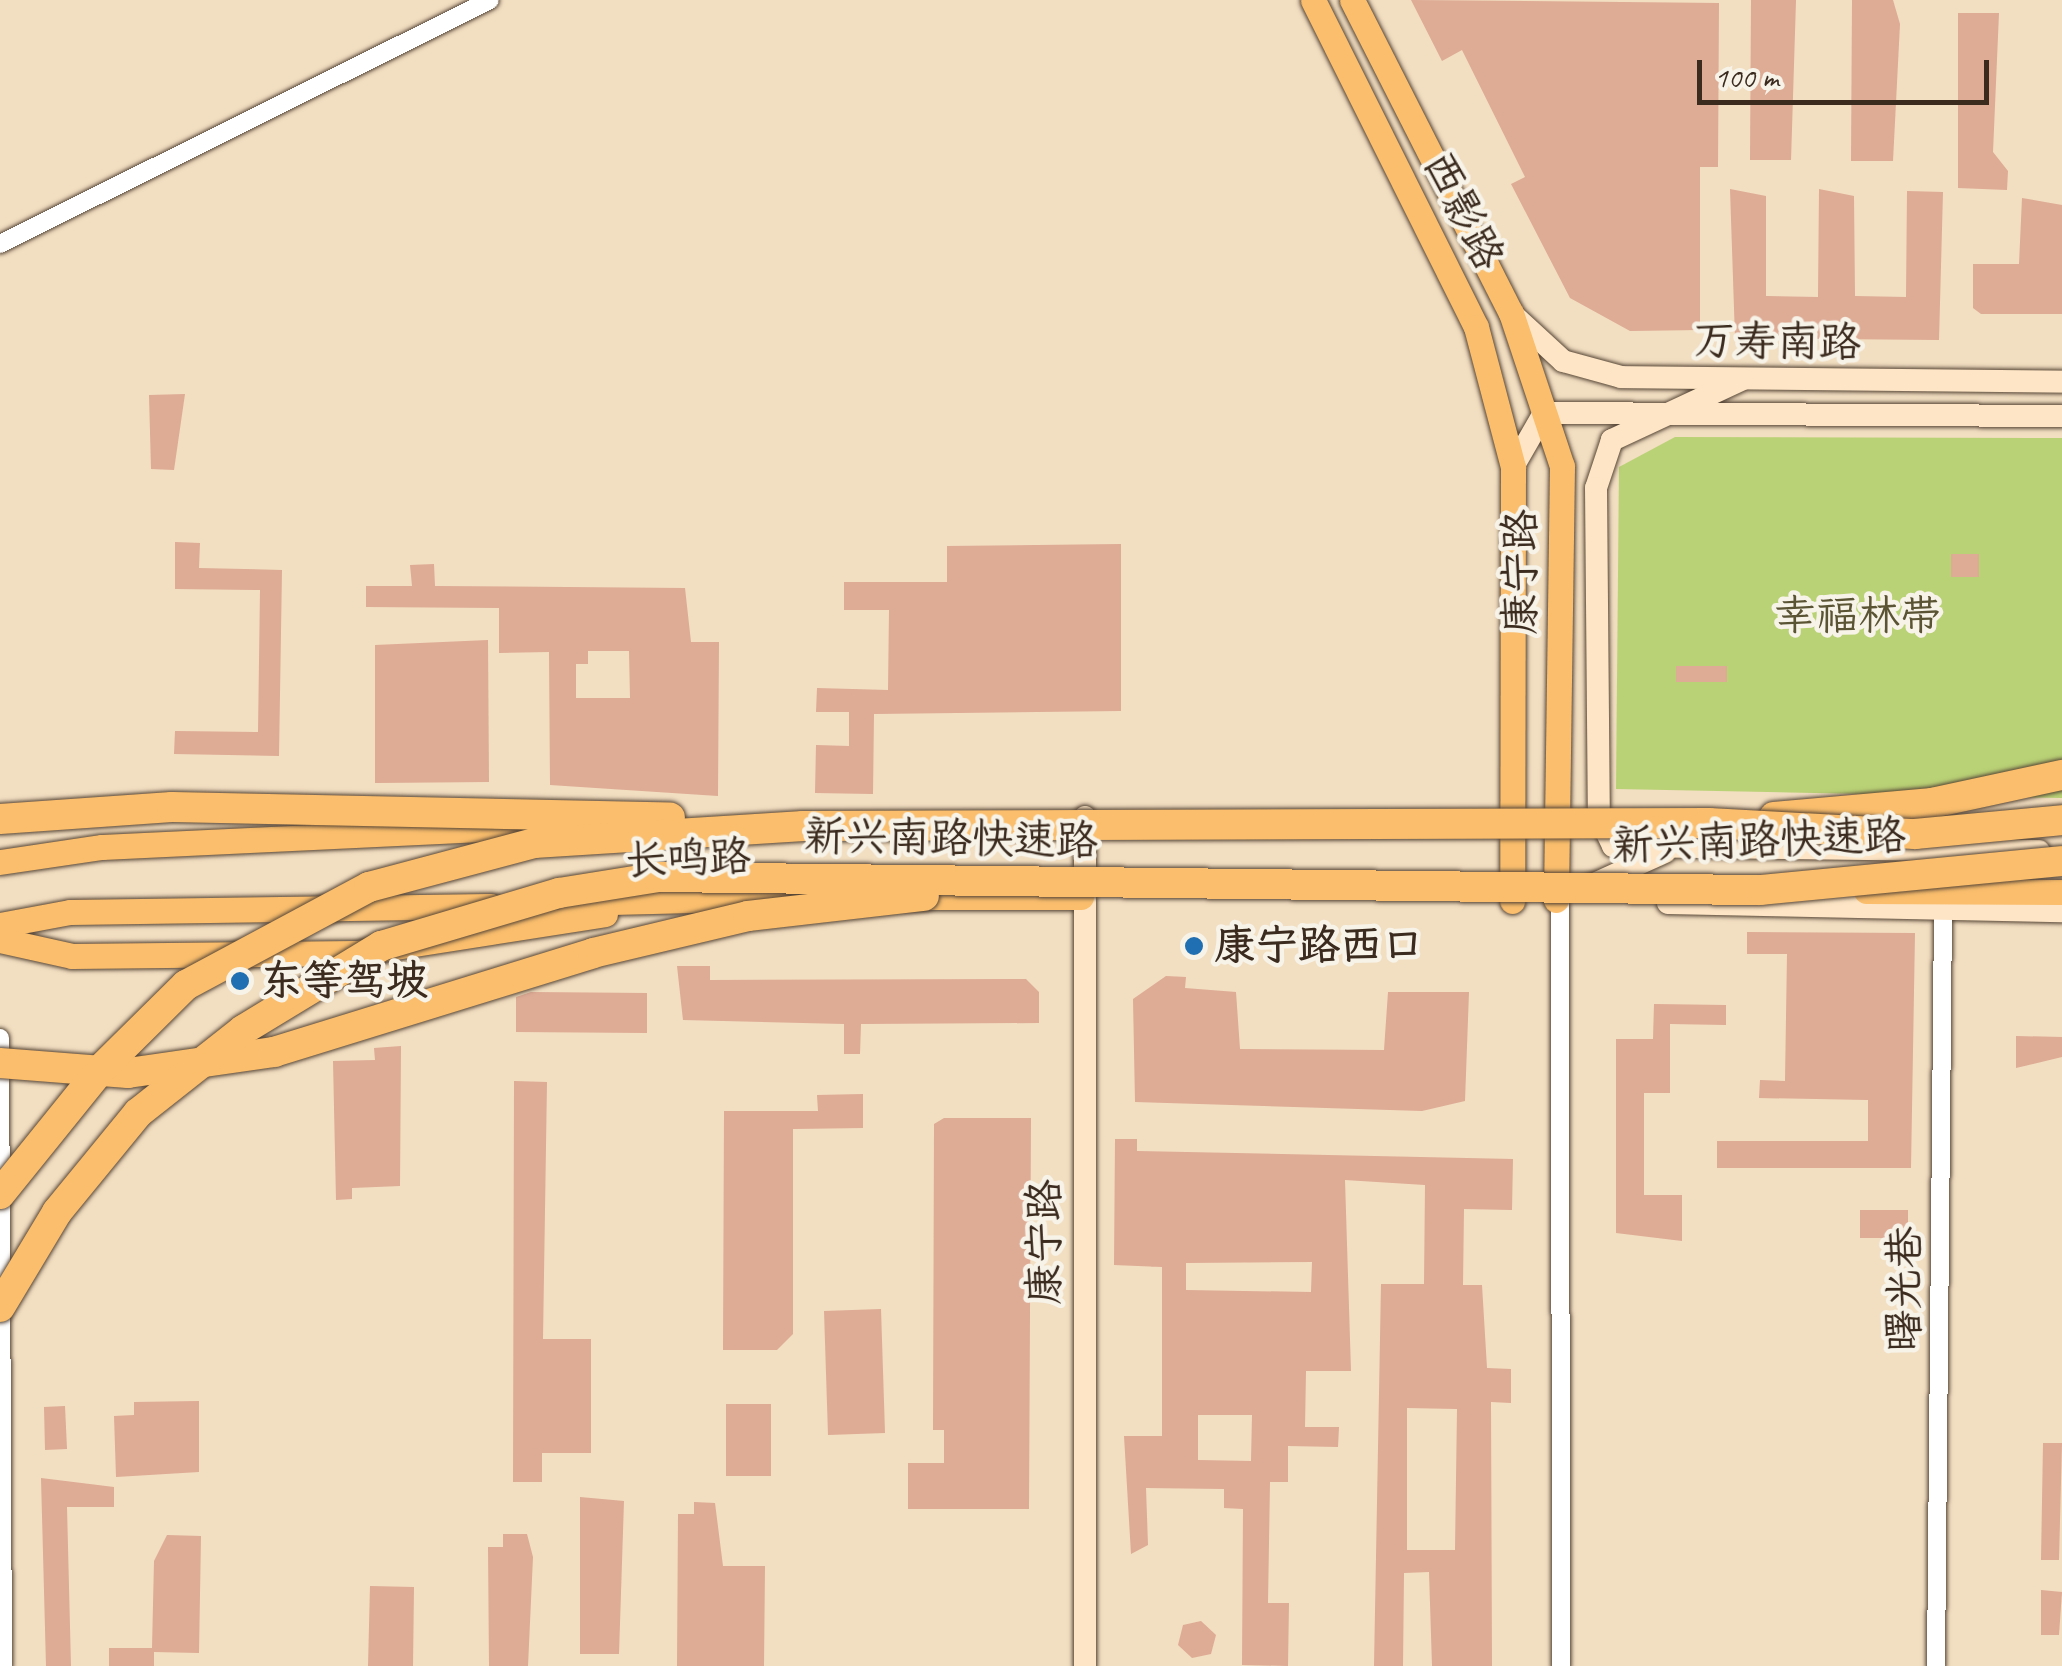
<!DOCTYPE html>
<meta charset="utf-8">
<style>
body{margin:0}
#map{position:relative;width:2062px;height:1666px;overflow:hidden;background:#f2dec1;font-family:Caveat,"LXGW WenKai TC",sans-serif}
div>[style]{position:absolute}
.green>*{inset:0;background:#bad276}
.building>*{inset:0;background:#deab95}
.roads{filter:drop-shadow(0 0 2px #564536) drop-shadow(0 0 2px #564536)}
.street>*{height:18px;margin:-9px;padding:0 9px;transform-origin:9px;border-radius:9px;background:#fff}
.secondary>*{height:22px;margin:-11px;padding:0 11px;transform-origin:11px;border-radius:11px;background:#fde5c5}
.primary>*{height:25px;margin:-12.5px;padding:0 12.5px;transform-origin:12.5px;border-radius:12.5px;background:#fabe6d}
.highway>*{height:30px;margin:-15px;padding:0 15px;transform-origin:15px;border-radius:15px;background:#fabe6d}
.bridges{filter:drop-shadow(0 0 2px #564536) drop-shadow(0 0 2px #564536)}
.highway-bridge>*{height:30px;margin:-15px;padding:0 15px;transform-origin:15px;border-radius:15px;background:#fabe6d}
.dots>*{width:28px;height:28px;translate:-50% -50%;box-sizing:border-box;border:5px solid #f7f3e8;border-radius:50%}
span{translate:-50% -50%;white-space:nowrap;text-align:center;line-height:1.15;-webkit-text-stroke:9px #f7f3e8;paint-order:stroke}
.street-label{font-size:42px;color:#3b2a1e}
.park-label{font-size:42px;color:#5b5434}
.poi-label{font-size:42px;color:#3b2a1e;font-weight:700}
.left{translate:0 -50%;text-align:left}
.scale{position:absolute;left:1697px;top:60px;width:292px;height:45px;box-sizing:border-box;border:5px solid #3b2a1e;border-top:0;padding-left:12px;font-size:30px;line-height:35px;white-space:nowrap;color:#3b2a1e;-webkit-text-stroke:8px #f7f3e8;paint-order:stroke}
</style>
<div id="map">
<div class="green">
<div style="clip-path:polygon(1675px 437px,2062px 438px,2062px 798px,1616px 789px,1619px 467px)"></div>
</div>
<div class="building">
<div style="clip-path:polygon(1411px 0,1719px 3px,1718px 167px,1700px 167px,1700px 330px,1630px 331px,1570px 298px,1511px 184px,1525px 177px,1462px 50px,1442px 61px)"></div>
<div style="clip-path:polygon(1751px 0,1796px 0,1791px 160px,1750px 160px)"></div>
<div style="clip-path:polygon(1852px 0,1893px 0,1900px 24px,1893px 161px,1851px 161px)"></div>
<div style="clip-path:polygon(1958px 13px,1999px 13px,1993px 152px,2008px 171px,2007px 190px,1958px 188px)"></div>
<div style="clip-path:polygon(1730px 189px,1766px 196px,1766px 296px,1818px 297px,1819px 189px,1854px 196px,1855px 296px,1906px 297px,1907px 191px,1943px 192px,1939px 340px,1735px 338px)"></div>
<div style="clip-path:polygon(2022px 198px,2062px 205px,2062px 314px,1981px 314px,1973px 308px,1973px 264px,2019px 264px)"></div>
<div style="clip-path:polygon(185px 394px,174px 470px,151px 469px,149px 395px)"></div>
<div style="clip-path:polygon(175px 542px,200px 543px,199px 568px,282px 570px,279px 756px,174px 754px,175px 731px,258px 732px,260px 590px,175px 589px)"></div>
<div style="clip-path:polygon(1121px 544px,1121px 711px,874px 714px,873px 794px,815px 793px,816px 745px,849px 746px,849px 712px,816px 712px,817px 688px,888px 690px,889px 610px,844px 610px,844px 582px,947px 582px,947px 546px)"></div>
<div style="clip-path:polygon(1951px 554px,1979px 554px,1979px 577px,1951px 577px)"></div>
<div style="clip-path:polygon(evenodd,434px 564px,435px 586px,685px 588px,691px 642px,719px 642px,718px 796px,550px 785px,549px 652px,499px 653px,499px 608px,366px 607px,366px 586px,412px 586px,410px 565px,434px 564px,588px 651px,629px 651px,630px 698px,576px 698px,576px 664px,588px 664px,588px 651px)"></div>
<div style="clip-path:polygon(488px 640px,489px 782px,375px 783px,375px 645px)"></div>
<div style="clip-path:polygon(1676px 666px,1727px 666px,1727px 682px,1676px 682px)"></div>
<div style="clip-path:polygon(1747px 932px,1915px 933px,1911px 1168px,1717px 1168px,1717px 1141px,1868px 1141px,1868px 1100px,1759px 1098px,1760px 1080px,1785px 1081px,1787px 954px,1747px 954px)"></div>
<div style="clip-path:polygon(677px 966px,710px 966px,710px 980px,1026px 979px,1039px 992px,1039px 1023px,861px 1024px,860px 1054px,844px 1054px,844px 1024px,683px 1020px)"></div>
<div style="clip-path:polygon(1166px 976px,1186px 977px,1185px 988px,1236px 992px,1240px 1049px,1384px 1050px,1388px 992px,1469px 992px,1465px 1101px,1422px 1111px,1135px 1102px,1133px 999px)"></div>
<div style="clip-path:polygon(531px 992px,647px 993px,647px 1033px,516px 1032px,516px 997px)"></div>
<div style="clip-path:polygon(1654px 1004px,1726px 1005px,1726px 1025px,1670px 1024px,1670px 1093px,1644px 1093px,1644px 1195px,1682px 1195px,1682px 1241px,1616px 1233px,1616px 1039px,1653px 1039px)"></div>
<div style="clip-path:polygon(2016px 1036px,2062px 1037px,2062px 1057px,2016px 1068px)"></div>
<div style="clip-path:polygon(401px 1046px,400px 1186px,352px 1188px,352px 1199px,336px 1200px,333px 1061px,375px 1060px,374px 1048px)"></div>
<div style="clip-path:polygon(514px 1081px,547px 1082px,543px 1339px,591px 1339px,591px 1453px,542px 1453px,542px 1482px,513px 1482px)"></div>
<div style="clip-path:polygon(863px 1094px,863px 1128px,793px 1129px,793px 1334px,777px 1350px,723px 1350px,724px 1111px,818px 1111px,817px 1095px)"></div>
<div style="clip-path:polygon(944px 1118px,1031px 1118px,1029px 1509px,908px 1509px,908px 1463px,944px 1463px,944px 1430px,933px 1430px,934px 1124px)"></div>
<div style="clip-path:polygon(evenodd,1115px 1139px,1137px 1139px,1137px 1151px,1513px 1159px,1512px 1210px,1464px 1209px,1463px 1285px,1482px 1285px,1487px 1368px,1511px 1369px,1511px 1403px,1491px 1402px,1492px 1666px,1432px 1666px,1429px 1572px,1404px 1573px,1403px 1666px,1374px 1666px,1381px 1284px,1424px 1284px,1425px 1185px,1345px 1180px,1351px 1371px,1306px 1371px,1305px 1427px,1339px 1427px,1338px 1447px,1288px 1446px,1288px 1482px,1270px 1482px,1268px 1603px,1289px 1603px,1288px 1666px,1242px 1665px,1243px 1509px,1224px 1508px,1224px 1489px,1146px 1488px,1148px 1545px,1131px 1554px,1124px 1436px,1162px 1436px,1162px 1267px,1114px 1265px,1115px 1139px,1312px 1262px,1311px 1292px,1186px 1290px,1186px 1263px,1312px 1262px,1115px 1139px,1407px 1408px,1457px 1409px,1455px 1550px,1407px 1550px,1407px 1408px,1115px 1139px,1198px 1415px,1252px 1415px,1251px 1461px,1198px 1460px,1198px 1415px)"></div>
<div style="clip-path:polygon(1860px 1210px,1908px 1210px,1908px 1238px,1860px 1238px)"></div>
<div style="clip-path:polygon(881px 1309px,885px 1433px,828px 1435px,824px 1311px)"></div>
<div style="clip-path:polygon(199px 1401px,199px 1472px,116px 1477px,114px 1416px,134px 1415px,134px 1402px)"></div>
<div style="clip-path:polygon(726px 1404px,771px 1404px,771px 1476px,726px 1476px)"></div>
<div style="clip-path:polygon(65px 1406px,67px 1449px,45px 1450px,44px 1407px)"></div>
<div style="clip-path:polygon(2043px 1443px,2062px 1443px,2059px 1560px,2041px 1560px)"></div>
<div style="clip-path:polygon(41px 1478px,114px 1487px,114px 1507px,67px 1507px,71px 1666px,46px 1666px)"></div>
<div style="clip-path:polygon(580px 1497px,624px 1501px,619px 1654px,580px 1654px)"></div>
<div style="clip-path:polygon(694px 1502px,715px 1503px,723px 1566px,765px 1566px,764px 1666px,677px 1666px,678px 1514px,694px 1514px)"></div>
<div style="clip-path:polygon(503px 1534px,527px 1534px,533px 1557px,528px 1666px,489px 1666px,488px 1547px,503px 1547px)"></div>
<div style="clip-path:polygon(167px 1535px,201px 1536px,199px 1653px,154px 1652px,154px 1666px,109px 1666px,109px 1648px,152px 1648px,154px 1561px)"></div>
<div style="clip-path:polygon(370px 1586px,414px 1587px,413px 1666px,368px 1666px)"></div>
<div style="clip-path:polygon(2041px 1590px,2062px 1592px,2059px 1635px,2041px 1635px)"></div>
<div style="clip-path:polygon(1201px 1621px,1216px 1635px,1211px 1654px,1192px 1658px,1178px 1645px,1183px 1625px)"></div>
</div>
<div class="roads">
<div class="street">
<div style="left:0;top:244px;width:547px;rotate:-26.47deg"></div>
<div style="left:1560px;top:900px;width:766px;rotate:89.93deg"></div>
<div style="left:0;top:1038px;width:628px;rotate:89.73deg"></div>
<div style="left:1936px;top:1666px;width:754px;rotate:-89.47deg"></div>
</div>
<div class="secondary">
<div style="left:1511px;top:313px;width:71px;rotate:42.7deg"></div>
<div style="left:1563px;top:361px;width:60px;rotate:15.4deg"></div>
<div style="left:1621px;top:377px;width:441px;rotate:0.6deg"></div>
<div style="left:1743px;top:379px;width:145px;rotate:155deg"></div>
<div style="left:1612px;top:440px;width:51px;rotate:108.4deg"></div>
<div style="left:1596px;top:488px;width:329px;rotate:89.5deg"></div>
<div style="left:1599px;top:817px;width:32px;rotate:64deg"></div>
<div style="left:1613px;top:846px;width:426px;rotate:0.7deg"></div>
<div style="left:1513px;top:467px;width:62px;rotate:-60.1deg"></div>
<div style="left:1544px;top:413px;width:518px;rotate:0.33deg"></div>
<div style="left:1085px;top:817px;width:849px;rotate:90deg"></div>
<div style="left:1590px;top:886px;width:82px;rotate:-24.4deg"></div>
<div style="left:1668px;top:903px;width:394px;rotate:1.2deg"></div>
</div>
<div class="primary">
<div style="left:1313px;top:0;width:365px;rotate:63.5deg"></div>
<div style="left:1476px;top:327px;width:145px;rotate:75.2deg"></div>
<div style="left:1513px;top:467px;width:434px;rotate:90.1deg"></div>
<div style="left:1352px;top:0;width:351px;rotate:63.1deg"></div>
<div style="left:1511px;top:313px;width:161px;rotate:71.6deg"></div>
<div style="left:1562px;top:466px;width:434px;rotate:90.8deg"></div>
<div style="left:0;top:862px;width:103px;rotate:-8.4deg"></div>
<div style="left:102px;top:847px;width:431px;rotate:-2.7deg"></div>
<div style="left:1866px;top:891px;width:196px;rotate:0.3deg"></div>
<div style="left:906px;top:897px;width:175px"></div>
<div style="left:571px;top:903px;width:245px;rotate:-1.4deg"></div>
<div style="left:0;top:925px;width:71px;rotate:-10.5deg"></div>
<div style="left:70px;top:912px;width:421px;rotate:-0.8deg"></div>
<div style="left:0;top:940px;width:74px;rotate:12.5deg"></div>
<div style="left:72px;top:956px;width:285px;rotate:-0.6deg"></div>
<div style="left:357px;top:953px;width:251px;rotate:-8.9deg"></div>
</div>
<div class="highway">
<div style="left:1774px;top:817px;width:159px;rotate:-5.1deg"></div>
<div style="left:1932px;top:803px;width:133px;rotate:-12.2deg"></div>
</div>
</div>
<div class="bridges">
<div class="highway-bridge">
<div style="left:0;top:819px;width:172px;rotate:-4deg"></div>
<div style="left:172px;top:807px;width:498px;rotate:1.2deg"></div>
<div style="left:0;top:1063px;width:128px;rotate:4.5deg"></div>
<div style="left:128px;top:1073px;width:148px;rotate:-8.2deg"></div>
<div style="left:274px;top:1052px;width:334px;rotate:-17.2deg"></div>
<div style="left:593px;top:953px;width:159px;rotate:-13.4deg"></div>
<div style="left:748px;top:916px;width:177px;rotate:-6.5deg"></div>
<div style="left:0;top:1194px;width:159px;rotate:-51.1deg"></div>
<div style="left:100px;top:1070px;width:121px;rotate:-44.7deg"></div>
<div style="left:186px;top:985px;width:208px;rotate:-28.2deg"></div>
<div style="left:369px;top:887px;width:171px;rotate:-14.9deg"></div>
<div style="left:534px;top:843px;width:270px;rotate:-3.6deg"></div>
<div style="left:803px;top:826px;width:906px;rotate:-0.19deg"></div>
<div style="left:1709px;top:823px;width:206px;rotate:3.1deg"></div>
<div style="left:1915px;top:834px;width:148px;rotate:-5.4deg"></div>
<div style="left:0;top:1307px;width:111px;rotate:-59deg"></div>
<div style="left:57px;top:1212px;width:128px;rotate:-50.7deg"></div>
<div style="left:138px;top:1113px;width:134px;rotate:-38.3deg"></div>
<div style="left:243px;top:1030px;width:162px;rotate:-31.3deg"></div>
<div style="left:381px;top:946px;width:186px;rotate:-16.6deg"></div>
<div style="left:559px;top:893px;width:101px;rotate:-9.1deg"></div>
<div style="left:659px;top:877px;width:1102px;rotate:0.68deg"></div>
<div style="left:1761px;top:890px;width:302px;rotate:-5.5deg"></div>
</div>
</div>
<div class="dots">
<div style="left:1194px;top:946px;background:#1f6fb2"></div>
<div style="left:240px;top:981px;background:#1f6fb2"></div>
</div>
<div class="street-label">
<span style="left:1463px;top:211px;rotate:63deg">西影路</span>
<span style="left:1777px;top:342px;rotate:1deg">万寿南路</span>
<span style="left:1521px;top:572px;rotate:-90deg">康宁路</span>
<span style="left:951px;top:839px;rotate:1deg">新兴南路快速路</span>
<span style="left:1759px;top:841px;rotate:-2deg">新兴南路快速路</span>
<span style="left:688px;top:859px;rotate:-2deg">长鸣路</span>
<span style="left:1045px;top:1242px;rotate:-90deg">康宁路</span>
<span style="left:1905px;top:1289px;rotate:-90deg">曙光巷</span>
</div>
<div class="park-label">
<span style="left:1858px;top:616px">幸福林带</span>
</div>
<div class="poi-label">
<span class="left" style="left:1214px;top:946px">康宁路西口</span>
<span class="left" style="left:260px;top:981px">东等驾坡</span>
</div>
<div class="scale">100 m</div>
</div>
